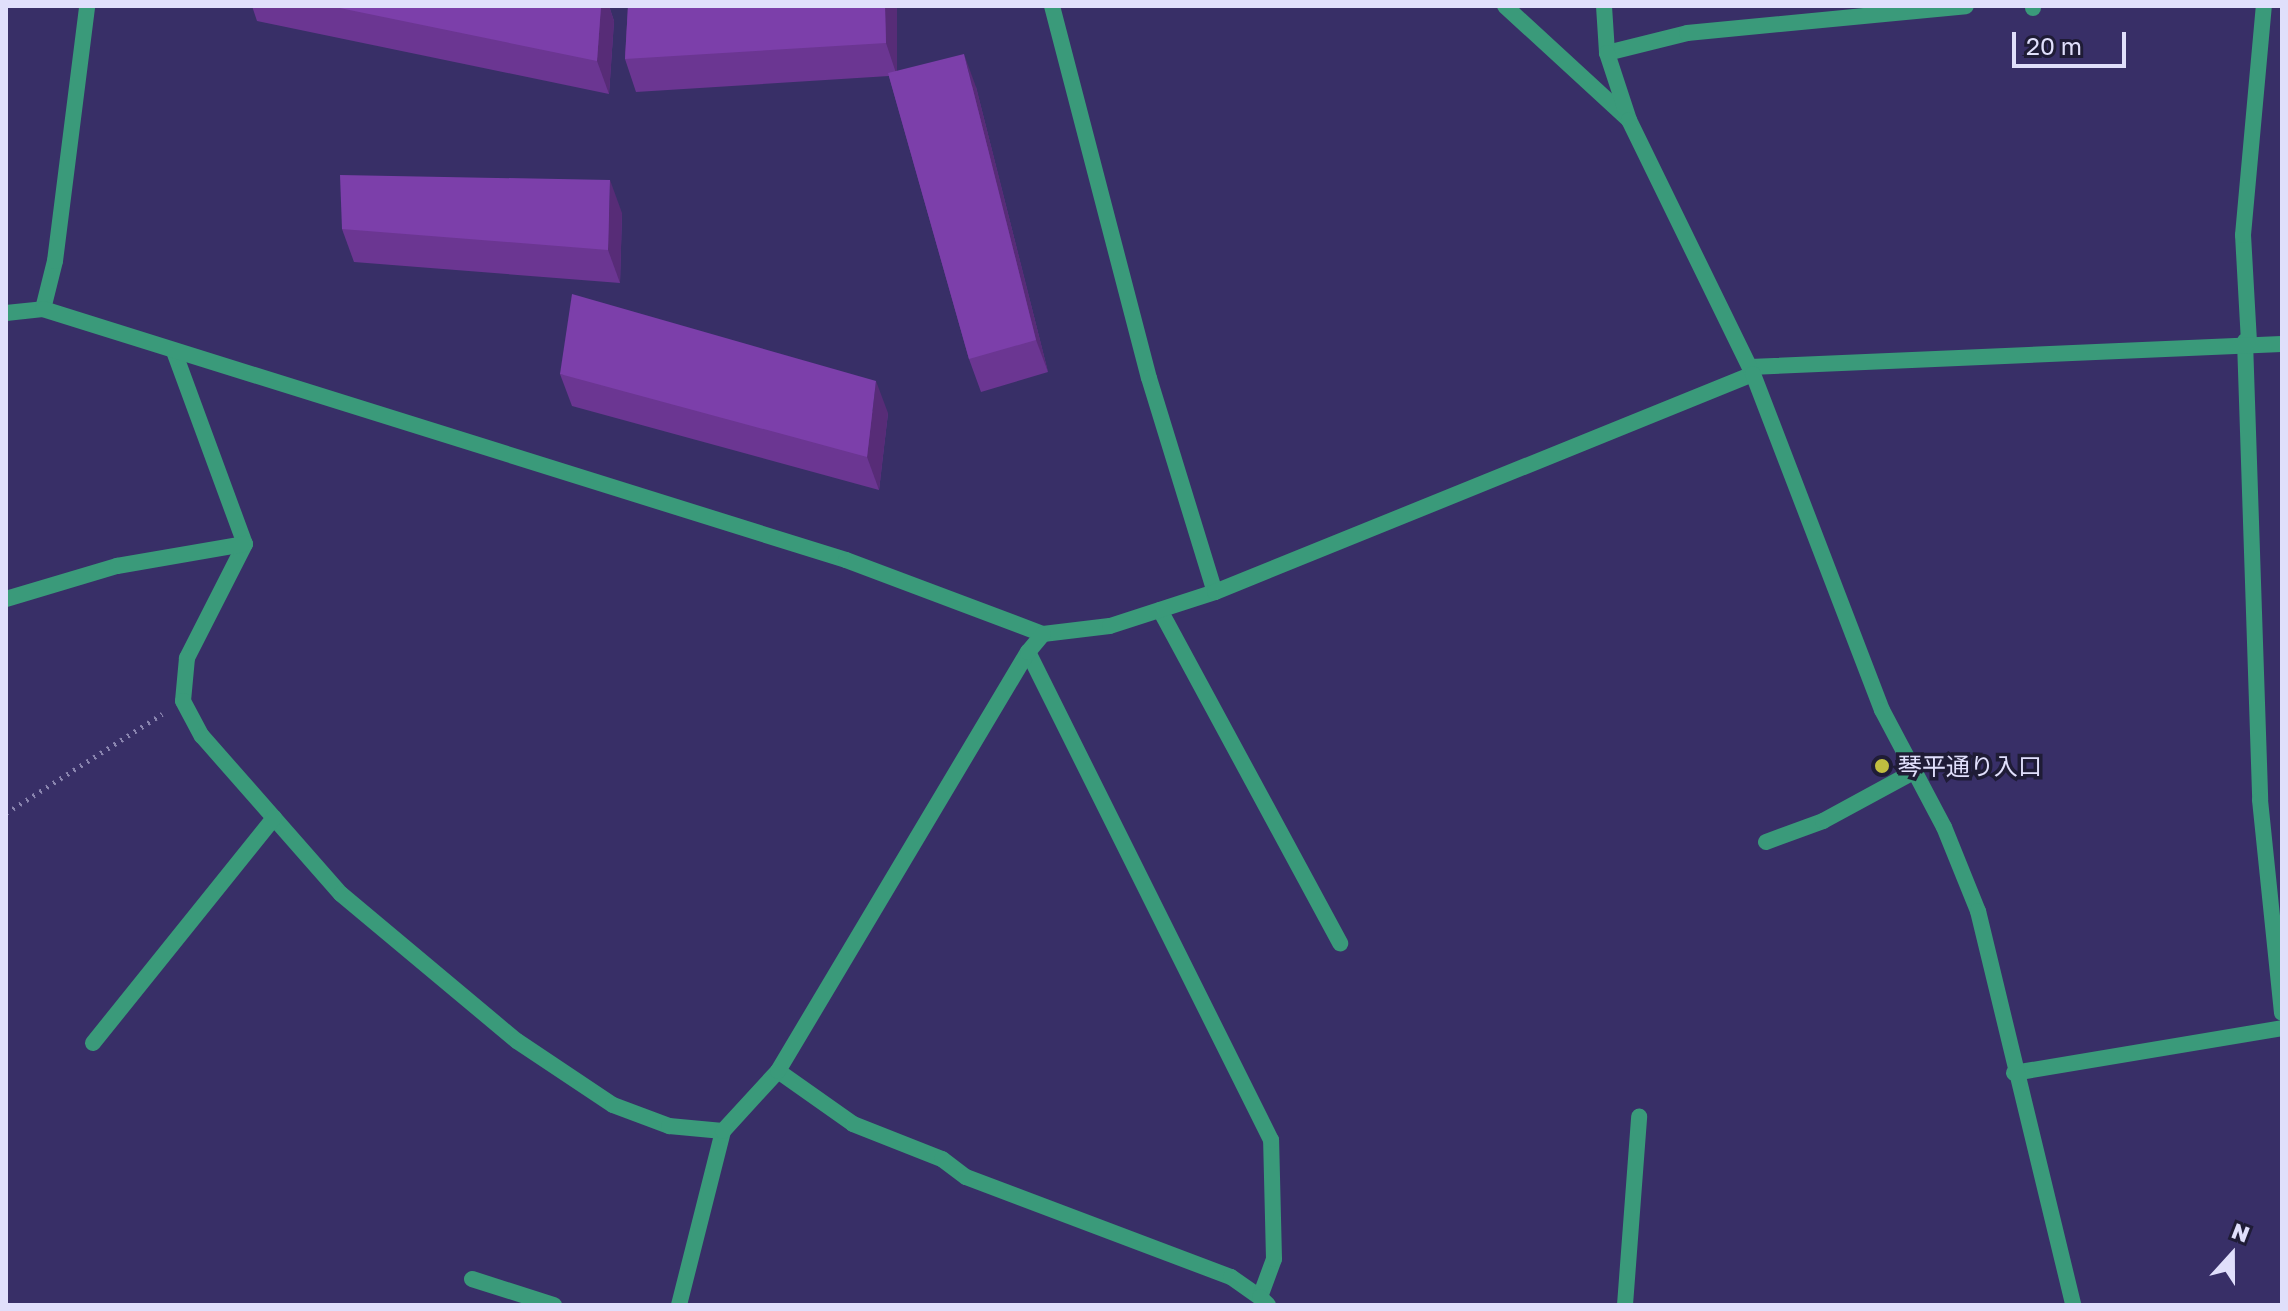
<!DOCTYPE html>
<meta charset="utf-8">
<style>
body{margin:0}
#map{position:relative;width:2288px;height:1311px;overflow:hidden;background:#382f67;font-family:"Golos Text","Noto Sans JP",sans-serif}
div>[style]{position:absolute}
.path>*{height:5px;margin-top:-2.5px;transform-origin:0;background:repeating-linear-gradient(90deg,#8a85af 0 2px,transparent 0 8px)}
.service>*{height:16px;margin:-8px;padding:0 8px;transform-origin:8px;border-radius:8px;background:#3a9a7a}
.minor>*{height:16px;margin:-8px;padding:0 8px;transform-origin:8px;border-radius:8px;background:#3a9a7a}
.tertiary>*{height:16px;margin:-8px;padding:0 8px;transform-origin:8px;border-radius:8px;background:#3a9a7a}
.wall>*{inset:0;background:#6b3692}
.shaded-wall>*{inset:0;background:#572c77}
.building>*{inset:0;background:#7c3faa}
.dots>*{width:22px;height:22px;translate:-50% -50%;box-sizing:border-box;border:4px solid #1f1c36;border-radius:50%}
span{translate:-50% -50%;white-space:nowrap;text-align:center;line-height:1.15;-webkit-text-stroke:7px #1f1c36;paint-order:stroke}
.poi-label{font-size:24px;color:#e0dffb}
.left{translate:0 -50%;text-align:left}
.frame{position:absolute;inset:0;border:8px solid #e0dffb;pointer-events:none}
.north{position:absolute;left:2192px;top:1215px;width:80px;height:80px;-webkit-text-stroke:6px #1f1c36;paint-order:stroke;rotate:21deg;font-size:22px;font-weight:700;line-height:32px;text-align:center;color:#e0dffb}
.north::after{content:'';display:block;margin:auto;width:28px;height:36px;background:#e0dffb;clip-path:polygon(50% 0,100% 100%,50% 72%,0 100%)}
.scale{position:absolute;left:2012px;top:32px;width:114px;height:36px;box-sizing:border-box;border:4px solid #e0dffb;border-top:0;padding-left:10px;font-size:24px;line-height:28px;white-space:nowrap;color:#e0dffb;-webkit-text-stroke:6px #1f1c36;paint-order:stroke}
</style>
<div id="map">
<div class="path">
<div style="left:6px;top:813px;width:185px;rotate:-32.4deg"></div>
</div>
<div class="service">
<div style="left:2033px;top:6px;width:2px;rotate:90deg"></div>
<div style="left:175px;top:354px;width:202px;rotate:69.8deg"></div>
<div style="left:245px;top:544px;width:128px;rotate:117deg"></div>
<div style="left:187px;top:658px;width:43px;rotate:95.3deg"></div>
<div style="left:183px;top:701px;width:40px;rotate:62deg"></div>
<div style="left:202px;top:736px;width:210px;rotate:48.7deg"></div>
<div style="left:341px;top:894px;width:229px;rotate:39.9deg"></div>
<div style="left:517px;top:1041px;width:115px;rotate:33.7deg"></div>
<div style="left:613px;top:1105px;width:60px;rotate:20.6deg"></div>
<div style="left:669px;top:1126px;width:54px;rotate:5.3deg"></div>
<div style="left:6px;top:599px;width:116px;rotate:-16.6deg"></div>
<div style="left:117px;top:566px;width:130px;rotate:-9.8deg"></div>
<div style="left:1160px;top:610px;width:379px;rotate:61.6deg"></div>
<div style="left:1766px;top:842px;width:61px;rotate:-20.2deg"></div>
<div style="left:1823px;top:821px;width:105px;rotate:-28.5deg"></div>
<div style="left:93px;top:1043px;width:289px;rotate:-51.2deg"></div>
<div style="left:778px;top:1071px;width:92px;rotate:35.2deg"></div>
<div style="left:853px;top:1124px;width:96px;rotate:21.5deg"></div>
<div style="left:942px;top:1159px;width:30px;rotate:37deg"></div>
<div style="left:966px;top:1177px;width:283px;rotate:20.7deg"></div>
<div style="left:1231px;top:1277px;width:35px;rotate:35deg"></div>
<div style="left:1260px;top:1297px;width:40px;rotate:-69.8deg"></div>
<div style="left:1274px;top:1259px;width:119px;rotate:-91.4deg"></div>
<div style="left:1271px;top:1140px;width:545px;rotate:-116.47deg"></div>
<div style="left:472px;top:1279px;width:86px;rotate:17.6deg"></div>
<div style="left:679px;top:1305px;width:179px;rotate:-75.8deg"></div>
<div style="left:723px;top:1131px;width:81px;rotate:-47.5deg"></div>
<div style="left:778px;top:1071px;width:488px;rotate:-59.2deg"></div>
<div style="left:1625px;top:1305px;width:189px;rotate:-85.7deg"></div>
</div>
<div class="minor">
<div style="left:1052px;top:6px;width:384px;rotate:75.4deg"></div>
<div style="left:1149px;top:378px;width:224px;rotate:72.9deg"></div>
<div style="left:1505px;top:6px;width:168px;rotate:42.6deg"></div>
<div style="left:1607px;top:53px;width:82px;rotate:-14deg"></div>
<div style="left:1687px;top:33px;width:280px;rotate:-5.5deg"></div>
<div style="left:43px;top:309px;width:49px;rotate:-76deg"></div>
<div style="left:55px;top:261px;width:257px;rotate:-82.8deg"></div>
<div style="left:6px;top:313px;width:37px;rotate:-6deg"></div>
<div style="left:43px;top:309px;width:841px;rotate:17.36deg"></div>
<div style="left:846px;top:560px;width:210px;rotate:20.6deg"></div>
<div style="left:1043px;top:634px;width:67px;rotate:-6.8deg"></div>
<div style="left:1110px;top:626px;width:110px;rotate:-17.9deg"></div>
<div style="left:1215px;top:592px;width:580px;rotate:-22.06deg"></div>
<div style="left:2245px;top:341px;width:459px;rotate:88.1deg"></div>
<div style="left:2260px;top:800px;width:214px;rotate:84.1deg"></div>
<div style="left:2249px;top:342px;width:107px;rotate:-93.2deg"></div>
<div style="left:2243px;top:235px;width:230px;rotate:-84.8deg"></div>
<div style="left:1750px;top:367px;width:532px;rotate:-2.48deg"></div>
<div style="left:1028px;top:652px;width:23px;rotate:-50deg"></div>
<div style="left:2014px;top:1073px;width:272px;rotate:-9.5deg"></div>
<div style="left:1260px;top:1297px;width:11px;rotate:45deg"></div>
</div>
<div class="tertiary">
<div style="left:1604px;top:6px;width:47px;rotate:86.3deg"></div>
<div style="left:1607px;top:53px;width:71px;rotate:71.8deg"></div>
<div style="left:1629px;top:120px;width:283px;rotate:64deg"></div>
<div style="left:1753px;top:374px;width:360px;rotate:69deg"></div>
<div style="left:1882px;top:710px;width:132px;rotate:62.1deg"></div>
<div style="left:1944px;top:827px;width:91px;rotate:68deg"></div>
<div style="left:1978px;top:911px;width:405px;rotate:76.4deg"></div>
</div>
<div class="wall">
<div style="clip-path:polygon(252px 6px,609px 6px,614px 21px,609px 94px,257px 21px)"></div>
<div style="clip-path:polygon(628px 6px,896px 6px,897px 10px,897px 71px,976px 87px,1048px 372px,981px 392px,969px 359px,889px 76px,636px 92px,625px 59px)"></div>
<div style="clip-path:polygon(622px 213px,620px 283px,354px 262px,342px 229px)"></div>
<div style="clip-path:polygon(560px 374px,888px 413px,879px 490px,572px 406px)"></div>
</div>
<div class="shaded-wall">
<div style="clip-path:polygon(601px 6px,609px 6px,614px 21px,609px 94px,597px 61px)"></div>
<div style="clip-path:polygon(885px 6px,896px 6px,897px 10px,897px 76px,886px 43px)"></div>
<div style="clip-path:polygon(964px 54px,976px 87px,1048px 372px,1036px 340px)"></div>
<div style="clip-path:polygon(610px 180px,622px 213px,620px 283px,608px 250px)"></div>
<div style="clip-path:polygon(876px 381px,888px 413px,879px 490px,867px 457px)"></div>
</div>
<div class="building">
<div style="clip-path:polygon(330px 6px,601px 6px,597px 61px)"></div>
<div style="clip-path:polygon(628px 6px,885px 6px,886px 43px,625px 59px)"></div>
<div style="clip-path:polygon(964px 54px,1036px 340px,969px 359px,888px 73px)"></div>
<div style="clip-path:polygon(340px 175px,610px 180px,608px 250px,342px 229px)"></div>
<div style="clip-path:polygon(572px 294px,876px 381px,867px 457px,560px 374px)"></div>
</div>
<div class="dots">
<div style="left:1882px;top:766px;background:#c1be40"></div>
</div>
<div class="poi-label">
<span class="left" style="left:1898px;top:766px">琴平通り入口</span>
</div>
<div class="frame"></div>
<div class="north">N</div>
<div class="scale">20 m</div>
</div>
